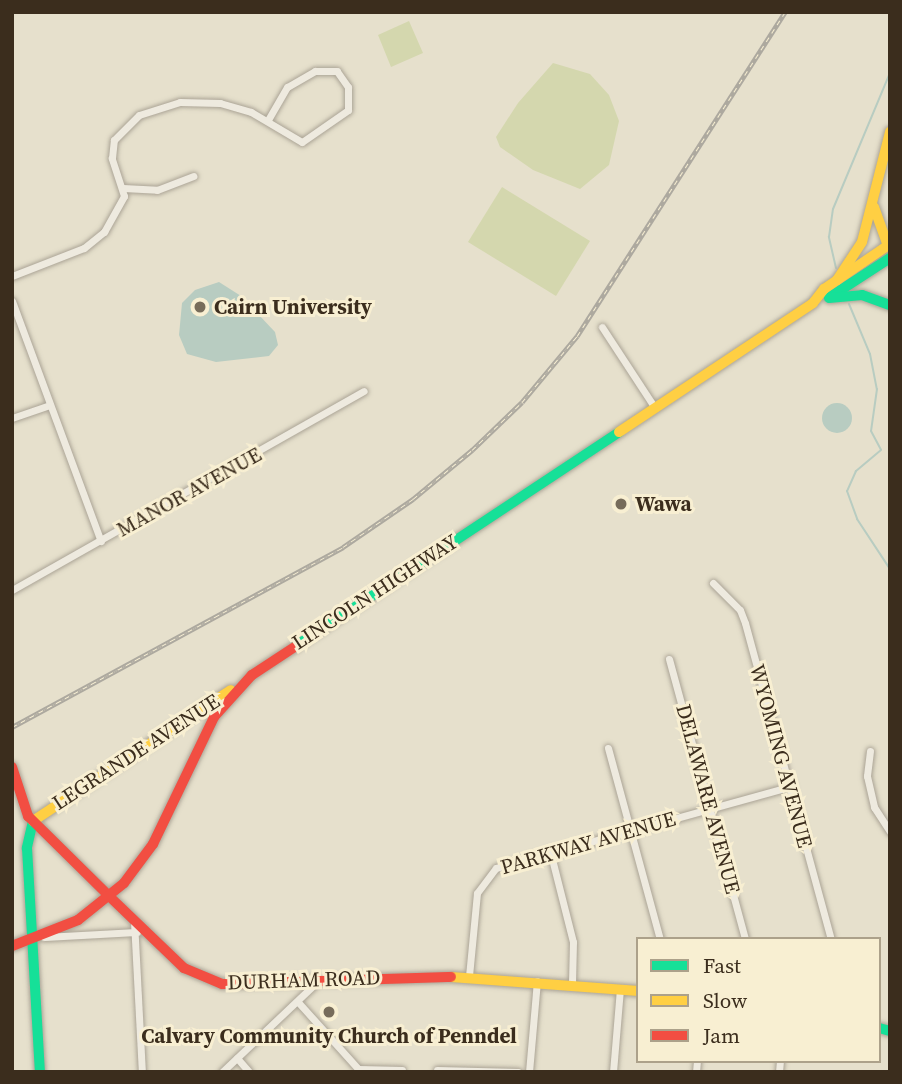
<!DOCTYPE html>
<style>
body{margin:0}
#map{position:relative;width:902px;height:1084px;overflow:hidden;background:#e6e0cc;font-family:"Source Serif 4",serif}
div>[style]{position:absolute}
.green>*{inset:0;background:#d4d7ae}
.water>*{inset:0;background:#b8ccc1}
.round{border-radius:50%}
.stream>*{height:2px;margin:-1px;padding:0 1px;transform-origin:1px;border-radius:1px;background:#b8ccc1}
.roads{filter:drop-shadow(0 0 2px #aba496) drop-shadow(0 0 2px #aba496)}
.street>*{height:7px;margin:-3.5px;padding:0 3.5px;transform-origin:3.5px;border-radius:3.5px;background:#eeeadf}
.fast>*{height:10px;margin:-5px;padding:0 5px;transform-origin:5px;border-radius:5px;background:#16e098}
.slow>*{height:10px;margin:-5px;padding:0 5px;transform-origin:5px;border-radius:5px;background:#ffcf43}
.jam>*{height:10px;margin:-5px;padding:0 5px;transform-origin:5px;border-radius:5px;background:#f24e42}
.rail>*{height:4.5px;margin-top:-2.25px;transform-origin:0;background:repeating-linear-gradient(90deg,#f8efd2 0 5px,#ada99f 0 10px);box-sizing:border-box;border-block:2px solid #ada99f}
.dots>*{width:19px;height:19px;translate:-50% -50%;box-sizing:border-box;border:4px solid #f8efd2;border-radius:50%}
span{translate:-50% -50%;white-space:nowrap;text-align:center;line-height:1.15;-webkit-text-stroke:6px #f8efd2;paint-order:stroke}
.poi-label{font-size:21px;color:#3b2d1d;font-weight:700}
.left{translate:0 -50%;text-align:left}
.street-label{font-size:21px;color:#3b2d1d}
.frame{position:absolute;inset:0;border:14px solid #3b2d1d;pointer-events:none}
.legend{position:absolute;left:636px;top:937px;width:245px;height:126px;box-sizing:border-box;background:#f8efd2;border:2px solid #aca18a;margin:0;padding:9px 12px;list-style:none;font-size:21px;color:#3b2d1d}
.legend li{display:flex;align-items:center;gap:14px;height:35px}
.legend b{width:35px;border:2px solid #aca18a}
</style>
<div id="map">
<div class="green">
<div style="clip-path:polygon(409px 21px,423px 53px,391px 67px,378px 35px)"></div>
<div style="clip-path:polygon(553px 63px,590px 74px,609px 95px,619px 121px,609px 165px,580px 189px,533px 170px,500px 147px,496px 137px,518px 103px)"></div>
<div style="clip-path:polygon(502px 187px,590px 241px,556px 296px,468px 242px)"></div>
</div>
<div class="water">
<div style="clip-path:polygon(219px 282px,241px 296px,275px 332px,278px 345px,269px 356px,216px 362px,187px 354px,179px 335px,182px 303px,195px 290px)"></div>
<div class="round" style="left:822px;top:403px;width:30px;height:30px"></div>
</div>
<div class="stream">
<div style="left:836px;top:268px;width:32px;rotate:-103deg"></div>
<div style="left:829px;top:237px;width:28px;rotate:-82deg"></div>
<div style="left:833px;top:209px;width:147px;rotate:-67.3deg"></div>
<div style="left:849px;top:304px;width:54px;rotate:67.2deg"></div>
<div style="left:870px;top:354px;width:36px;rotate:79deg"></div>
<div style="left:877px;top:389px;width:42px;rotate:98.1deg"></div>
<div style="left:871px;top:431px;width:21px;rotate:62deg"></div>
<div style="left:881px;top:450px;width:33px;rotate:140deg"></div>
<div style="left:856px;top:471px;width:22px;rotate:114deg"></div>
<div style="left:847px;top:491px;width:30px;rotate:70deg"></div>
<div style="left:857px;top:519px;width:60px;rotate:56.6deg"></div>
</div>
<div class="roads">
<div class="street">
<div style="left:123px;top:188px;width:34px;rotate:3deg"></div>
<div style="left:157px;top:190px;width:39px;rotate:-21deg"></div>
<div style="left:12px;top:276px;width:77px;rotate:-21.3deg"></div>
<div style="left:84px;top:248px;width:26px;rotate:-39deg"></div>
<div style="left:104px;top:232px;width:41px;rotate:-60.9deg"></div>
<div style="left:124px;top:196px;width:40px;rotate:-108deg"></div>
<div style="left:112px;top:158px;width:18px;rotate:-84deg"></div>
<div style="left:114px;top:140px;width:35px;rotate:-45deg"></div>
<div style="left:139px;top:115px;width:43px;rotate:-17.6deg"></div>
<div style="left:180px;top:102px;width:40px;rotate:1.4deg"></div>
<div style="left:220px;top:103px;width:32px;rotate:16deg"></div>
<div style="left:251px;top:112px;width:59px;rotate:30.5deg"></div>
<div style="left:302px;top:142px;width:56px;rotate:-34.8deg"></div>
<div style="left:348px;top:110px;width:23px;rotate:-90deg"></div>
<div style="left:348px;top:87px;width:19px;rotate:-125deg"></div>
<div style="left:337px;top:71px;width:22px;rotate:180deg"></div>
<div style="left:315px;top:71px;width:32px;rotate:150deg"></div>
<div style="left:287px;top:87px;width:39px;rotate:120deg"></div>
<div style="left:12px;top:301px;width:256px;rotate:69.7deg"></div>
<div style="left:602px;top:327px;width:97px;rotate:56.8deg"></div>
<div style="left:12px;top:418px;width:40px;rotate:-18.9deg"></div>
<div style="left:713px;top:583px;width:38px;rotate:45deg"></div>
<div style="left:740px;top:610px;width:14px;rotate:69deg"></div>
<div style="left:745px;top:623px;width:327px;rotate:74.8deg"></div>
<div style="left:12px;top:590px;width:404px;rotate:-29.5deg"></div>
<div style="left:669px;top:659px;width:290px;rotate:74.8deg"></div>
<div style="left:608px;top:748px;width:198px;rotate:74.8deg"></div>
<div style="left:870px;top:751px;width:25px;rotate:97deg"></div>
<div style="left:867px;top:776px;width:32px;rotate:77deg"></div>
<div style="left:874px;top:807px;width:30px;rotate:57deg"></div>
<div style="left:550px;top:851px;width:94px;rotate:75.8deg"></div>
<div style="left:573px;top:942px;width:42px;rotate:91.4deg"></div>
<div style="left:134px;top:921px;width:151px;rotate:87deg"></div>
<div style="left:44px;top:937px;width:93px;rotate:-3.1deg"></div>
<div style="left:469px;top:976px;width:83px;rotate:-84.5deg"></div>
<div style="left:477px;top:893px;width:31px;rotate:-53deg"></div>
<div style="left:496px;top:868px;width:306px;rotate:-15.5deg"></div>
<div style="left:298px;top:1002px;width:94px;rotate:48deg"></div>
<div style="left:237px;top:1058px;width:18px;rotate:49deg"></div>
<div style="left:359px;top:1069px;width:43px;rotate:1.3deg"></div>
<div style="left:437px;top:1070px;width:81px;rotate:1.4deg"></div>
<div style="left:222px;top:1072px;width:132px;rotate:-43.5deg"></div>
<div style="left:529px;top:1072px;width:91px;rotate:-85deg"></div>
<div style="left:613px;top:1072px;width:83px;rotate:-85.2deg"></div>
<div style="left:696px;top:1072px;width:11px;rotate:-85deg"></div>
<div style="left:779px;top:1072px;width:11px;rotate:-85deg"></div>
</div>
<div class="fast">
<div style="left:830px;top:297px;width:72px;rotate:-33deg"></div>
<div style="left:829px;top:298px;width:33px;rotate:-5deg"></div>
<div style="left:862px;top:295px;width:30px;rotate:20deg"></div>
<div style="left:296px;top:646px;width:387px;rotate:-33.5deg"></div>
<div style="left:33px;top:821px;width:28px;rotate:103deg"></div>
<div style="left:27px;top:848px;width:224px;rotate:86.7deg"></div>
<div style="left:879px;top:1028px;width:11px;rotate:15deg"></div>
</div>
<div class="slow">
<div style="left:874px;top:207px;width:41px;rotate:70.3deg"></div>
<div style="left:837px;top:280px;width:45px;rotate:-56.7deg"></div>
<div style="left:862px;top:242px;width:114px;rotate:-75.7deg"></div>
<div style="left:619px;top:432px;width:233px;rotate:-33.6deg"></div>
<div style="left:813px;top:303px;width:18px;rotate:-52deg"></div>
<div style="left:824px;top:289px;width:80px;rotate:-34.3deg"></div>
<div style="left:33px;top:821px;width:237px;rotate:-33.5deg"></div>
<div style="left:451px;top:977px;width:188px;rotate:4.3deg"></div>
</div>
<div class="jam">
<div style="left:12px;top:767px;width:52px;rotate:71.9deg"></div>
<div style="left:28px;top:816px;width:115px;rotate:44.6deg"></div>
<div style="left:110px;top:897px;width:103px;rotate:43.8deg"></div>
<div style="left:184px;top:968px;width:41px;rotate:22.8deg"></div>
<div style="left:222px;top:984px;width:229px;rotate:-1.8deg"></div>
<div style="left:12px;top:946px;width:71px;rotate:-21.5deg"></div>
<div style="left:78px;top:920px;width:59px;rotate:-38.8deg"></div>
<div style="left:124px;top:883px;width:49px;rotate:-53.4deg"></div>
<div style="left:153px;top:844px;width:141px;rotate:-64.3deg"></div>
<div style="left:214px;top:717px;width:57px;rotate:-47.9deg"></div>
<div style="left:252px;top:675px;width:53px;rotate:-33.4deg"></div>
</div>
</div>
<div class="rail">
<div style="left:12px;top:727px;width:377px;rotate:-28.5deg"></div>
<div style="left:343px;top:547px;width:85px;rotate:-34.4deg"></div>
<div style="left:413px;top:499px;width:77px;rotate:-39.7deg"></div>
<div style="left:472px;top:450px;width:69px;rotate:-43.8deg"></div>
<div style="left:522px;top:402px;width:86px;rotate:-50.2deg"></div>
<div style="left:577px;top:336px;width:385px;rotate:-57.3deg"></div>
</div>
<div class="dots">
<div style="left:200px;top:307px;background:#776c5a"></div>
<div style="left:621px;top:504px;background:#776c5a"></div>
<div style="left:329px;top:1012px;background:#776c5a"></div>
</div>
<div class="poi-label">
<span class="left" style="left:214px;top:307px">Cairn University</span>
<span class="left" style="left:635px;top:504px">Wawa</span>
<span style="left:329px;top:1036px">Calvary Community Church of Penndel</span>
</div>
<div class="street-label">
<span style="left:189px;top:492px;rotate:-29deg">MANOR AVENUE</span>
<span style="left:375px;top:592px;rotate:-33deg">LINCOLN HIGHWAY</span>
<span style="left:136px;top:752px;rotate:-33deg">LEGRANDE AVENUE</span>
<span style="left:781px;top:756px;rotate:75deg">WYOMING AVENUE</span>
<span style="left:708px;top:799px;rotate:75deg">DELAWARE AVENUE</span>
<span style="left:588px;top:843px;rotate:-16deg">PARKWAY AVENUE</span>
<span style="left:304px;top:980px;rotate:-2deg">DURHAM ROAD</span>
</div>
<div class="frame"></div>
<ul class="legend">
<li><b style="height:9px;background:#16e098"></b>Fast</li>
<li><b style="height:9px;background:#ffcf43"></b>Slow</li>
<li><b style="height:9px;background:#f24e42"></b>Jam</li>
</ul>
</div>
